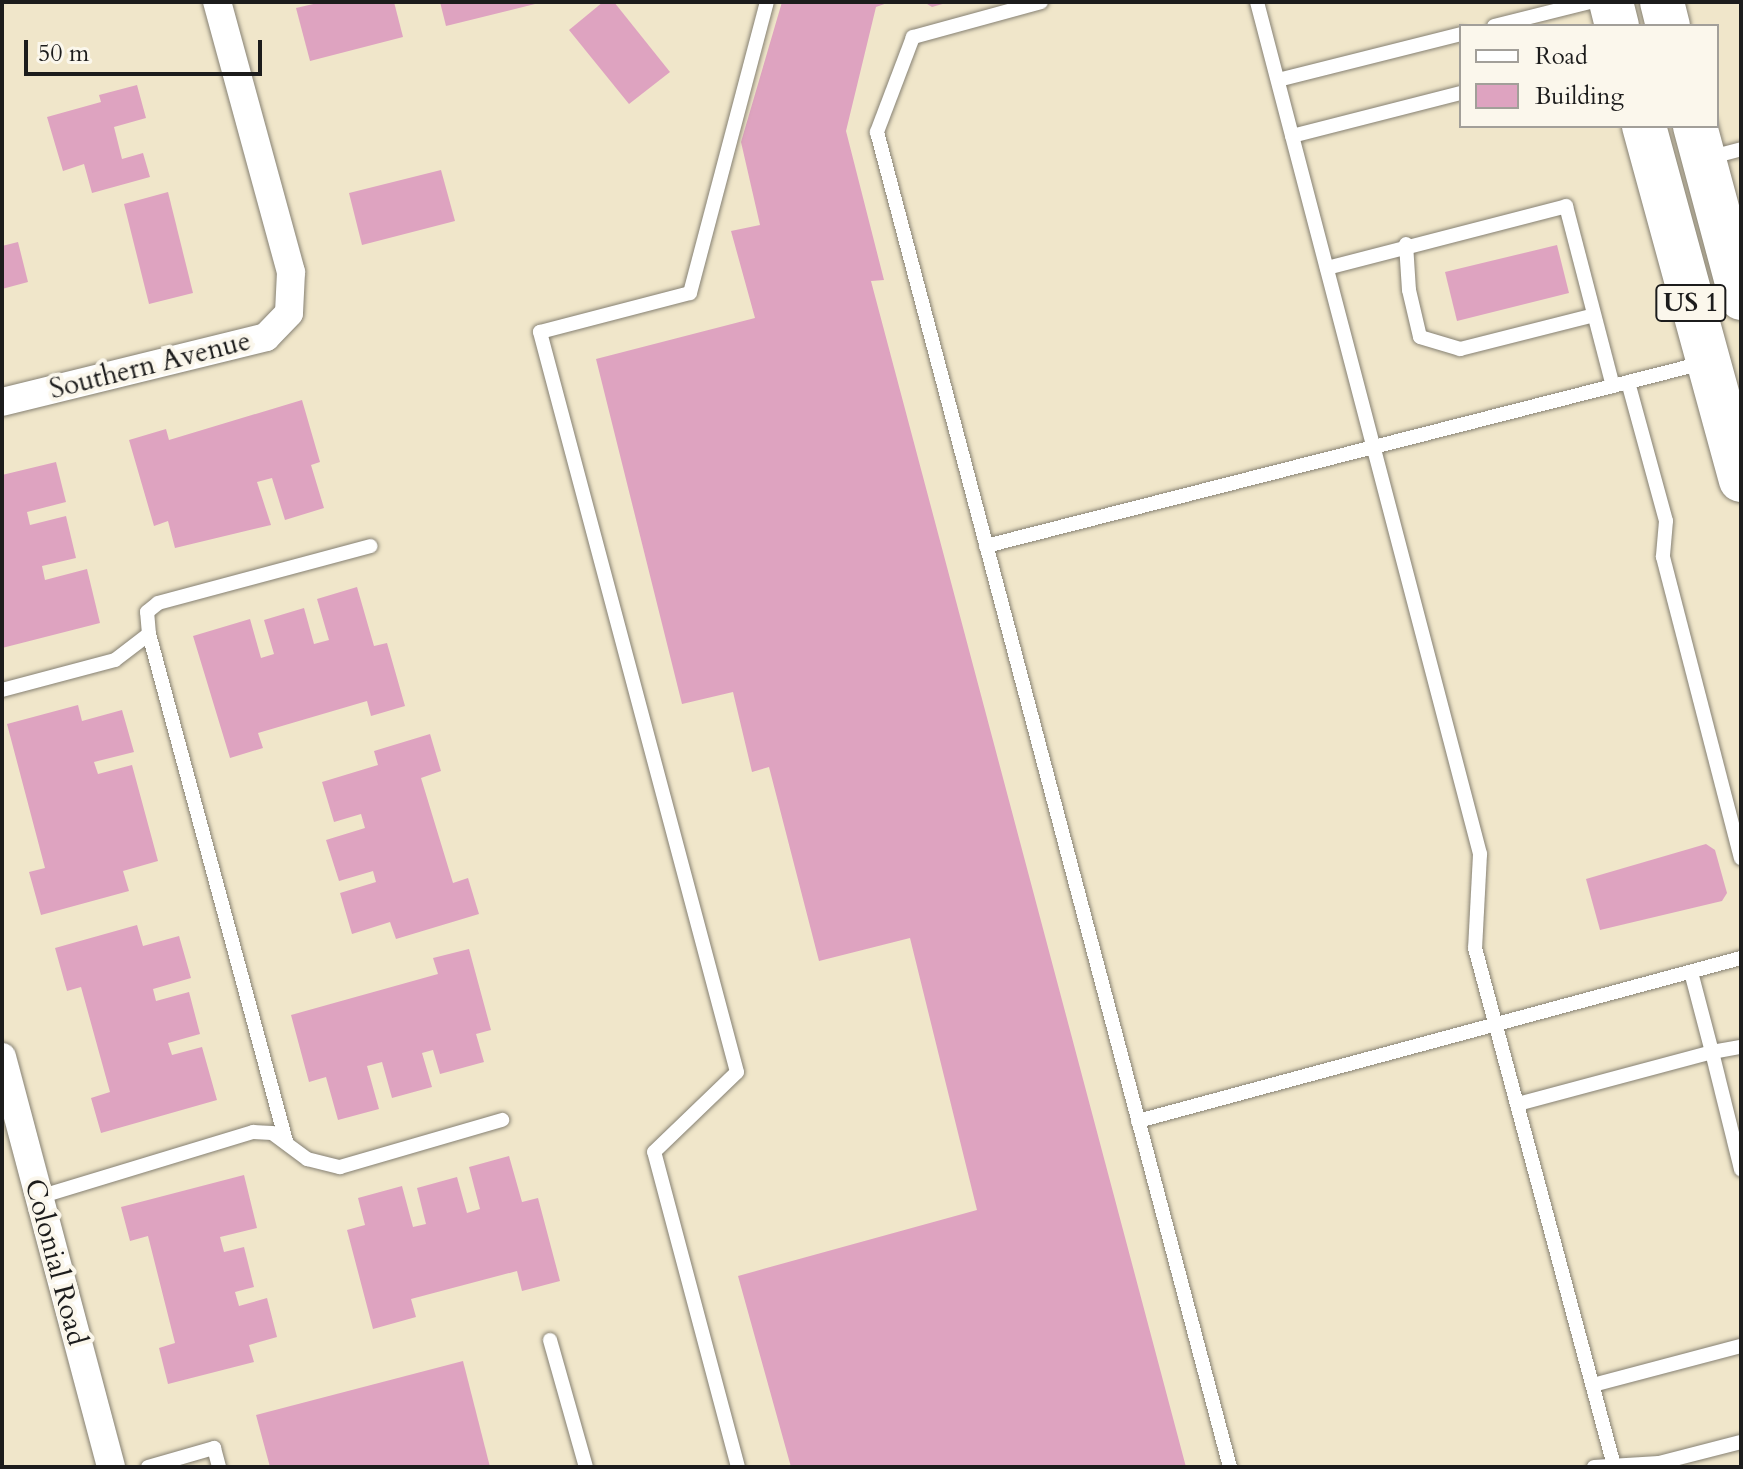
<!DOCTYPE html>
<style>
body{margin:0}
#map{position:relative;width:1743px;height:1469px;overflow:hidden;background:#f0e6ca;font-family:Cardo,serif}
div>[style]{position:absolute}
.building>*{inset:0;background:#dea3c0}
.roads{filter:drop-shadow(0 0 2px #868173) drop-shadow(0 0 2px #868173)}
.service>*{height:14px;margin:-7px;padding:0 7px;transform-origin:7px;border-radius:7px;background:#fff}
.minor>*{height:28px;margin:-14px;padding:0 14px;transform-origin:14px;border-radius:14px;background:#fff}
.primary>*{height:44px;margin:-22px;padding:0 22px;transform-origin:22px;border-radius:22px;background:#fff}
span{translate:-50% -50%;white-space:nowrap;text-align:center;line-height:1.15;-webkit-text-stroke:8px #fbf7ec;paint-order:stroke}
.shield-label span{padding:2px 6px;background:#fbf7ec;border:2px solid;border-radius:6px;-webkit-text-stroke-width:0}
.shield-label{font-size:26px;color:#1c1c1c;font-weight:700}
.street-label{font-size:28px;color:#1c1c1c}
.frame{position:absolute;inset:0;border:4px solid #1c1c1c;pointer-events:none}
.legend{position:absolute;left:1459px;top:24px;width:260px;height:104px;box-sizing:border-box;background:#fbf7ec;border:2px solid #a29f99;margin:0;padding:10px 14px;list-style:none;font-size:24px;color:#1c1c1c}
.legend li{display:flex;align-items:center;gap:16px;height:40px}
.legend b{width:40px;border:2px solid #a29f99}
.scale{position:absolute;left:24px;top:40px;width:238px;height:36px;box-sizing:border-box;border:4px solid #1c1c1c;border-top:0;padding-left:10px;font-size:24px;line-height:28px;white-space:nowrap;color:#1c1c1c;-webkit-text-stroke:6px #fbf7ec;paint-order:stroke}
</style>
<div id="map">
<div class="building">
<div style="clip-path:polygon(322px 2px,394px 2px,403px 37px,310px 61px,296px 8px)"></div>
<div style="clip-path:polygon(440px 2px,539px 2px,539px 3px,446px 26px)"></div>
<div style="clip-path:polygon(603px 2px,614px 2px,670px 72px,629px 104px,569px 30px)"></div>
<div style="clip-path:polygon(782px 2px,890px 2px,876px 7px,846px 131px,884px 280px,871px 281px,1186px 1467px,791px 1467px,738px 1276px,977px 1210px,910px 938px,819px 961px,769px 767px,752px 772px,733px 692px,682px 704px,596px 359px,755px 318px,731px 231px,760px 225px,741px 142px)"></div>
<div style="clip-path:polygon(924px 2px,946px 2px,946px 3px,932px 7px)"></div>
<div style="clip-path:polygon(137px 85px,146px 118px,114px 127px,122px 159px,143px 153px,150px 177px,92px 193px,84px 164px,63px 171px,47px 117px,101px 102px,99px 95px)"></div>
<div style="clip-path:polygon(441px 170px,455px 221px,362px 245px,349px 193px)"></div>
<div style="clip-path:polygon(168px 192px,193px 293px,149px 304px,124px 204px)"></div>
<div style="clip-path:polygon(18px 242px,28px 282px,2px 289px,2px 246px)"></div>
<div style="clip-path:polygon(1557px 245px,1569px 293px,1457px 321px,1445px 272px)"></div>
<div style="clip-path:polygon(302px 400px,320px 462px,311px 465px,324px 508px,285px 520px,272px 478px,257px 482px,271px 525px,175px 548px,168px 521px,154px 526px,129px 440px,166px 429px,169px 440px)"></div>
<div style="clip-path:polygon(56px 462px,66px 502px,27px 512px,30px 525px,66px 516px,76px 558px,42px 566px,45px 580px,87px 569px,100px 623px,2px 648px,2px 475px)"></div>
<div style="clip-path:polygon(357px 587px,374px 646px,387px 643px,405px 706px,371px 716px,367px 701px,258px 733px,263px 748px,230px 758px,193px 636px,250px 619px,261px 658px,274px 654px,264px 620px,304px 608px,314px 644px,329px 640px,317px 599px)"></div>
<div style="clip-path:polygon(78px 705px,82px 721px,122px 710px,134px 752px,94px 762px,98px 774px,132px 765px,158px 861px,123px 871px,129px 891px,41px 915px,29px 872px,45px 868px,7px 724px)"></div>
<div style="clip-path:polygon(430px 734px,441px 771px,421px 778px,453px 883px,468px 878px,479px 914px,396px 939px,390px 922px,352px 934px,340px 893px,376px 882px,373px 871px,339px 881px,326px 840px,365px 828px,361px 814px,334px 822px,322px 782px,378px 765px,374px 751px)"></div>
<div style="clip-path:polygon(1706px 844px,1715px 850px,1727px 893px,1722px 901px,1600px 930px,1586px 879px)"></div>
<div style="clip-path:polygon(137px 925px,143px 946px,179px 936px,191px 978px,153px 989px,156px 1001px,189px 992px,200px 1034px,168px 1043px,172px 1055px,202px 1047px,217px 1100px,101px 1133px,91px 1098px,110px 1092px,81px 987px,67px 991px,55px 948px)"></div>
<div style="clip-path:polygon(469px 949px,491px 1030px,476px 1034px,484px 1062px,440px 1074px,433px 1050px,422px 1053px,432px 1087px,392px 1098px,382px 1062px,367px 1066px,379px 1109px,338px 1120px,326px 1077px,309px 1082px,291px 1015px,438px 974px,433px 958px)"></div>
<div style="clip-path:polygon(509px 1156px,522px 1202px,538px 1198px,560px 1281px,522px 1291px,517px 1271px,411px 1299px,416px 1317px,373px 1329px,347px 1230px,365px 1225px,358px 1198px,402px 1186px,413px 1227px,426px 1224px,417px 1188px,457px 1177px,467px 1213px,480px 1209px,469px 1167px)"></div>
<div style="clip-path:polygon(244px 1175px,257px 1228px,220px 1237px,224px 1252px,244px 1247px,254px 1287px,235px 1292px,239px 1306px,267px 1298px,277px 1337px,249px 1345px,254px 1362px,168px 1384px,159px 1348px,175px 1343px,148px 1236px,130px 1241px,121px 1207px)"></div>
<div style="clip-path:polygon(463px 1361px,490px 1467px,270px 1467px,256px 1415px)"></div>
</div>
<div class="roads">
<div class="service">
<div style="left:1041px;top:2px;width:133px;rotate:164.7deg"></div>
<div style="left:913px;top:37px;width:102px;rotate:110.8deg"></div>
<div style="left:877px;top:132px;width:1381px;rotate:75.19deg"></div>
<div style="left:1257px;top:2px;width:881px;rotate:75.33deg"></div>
<div style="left:1480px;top:854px;width:94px;rotate:93deg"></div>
<div style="left:1475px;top:948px;width:532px;rotate:74.97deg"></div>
<div style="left:1494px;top:26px;width:99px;rotate:-14deg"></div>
<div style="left:1278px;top:80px;width:189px;rotate:-14.1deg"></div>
<div style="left:1292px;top:136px;width:174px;rotate:-14.3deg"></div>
<div style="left:1708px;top:158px;width:34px;rotate:-15deg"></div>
<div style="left:1406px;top:244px;width:46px;rotate:86.3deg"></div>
<div style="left:1409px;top:290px;width:48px;rotate:76.8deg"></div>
<div style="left:1420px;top:337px;width:42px;rotate:16.7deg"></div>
<div style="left:1460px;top:349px;width:138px;rotate:-14.2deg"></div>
<div style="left:1327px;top:268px;width:247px;rotate:-14.5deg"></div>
<div style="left:1566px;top:206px;width:186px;rotate:75.4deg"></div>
<div style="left:1628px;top:382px;width:144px;rotate:74.7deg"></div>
<div style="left:1666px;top:521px;width:36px;rotate:95deg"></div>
<div style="left:1663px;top:557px;width:311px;rotate:75.5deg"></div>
<div style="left:986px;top:546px;width:740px;rotate:-14.32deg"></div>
<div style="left:149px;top:634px;width:525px;rotate:74.88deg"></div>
<div style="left:2px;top:690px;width:117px;rotate:-14.9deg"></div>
<div style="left:115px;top:660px;width:43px;rotate:-37.4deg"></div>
<div style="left:149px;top:634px;width:22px;rotate:-95deg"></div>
<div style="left:147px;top:612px;width:14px;rotate:-39deg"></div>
<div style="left:158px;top:603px;width:220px;rotate:-15deg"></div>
<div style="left:1691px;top:972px;width:83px;rotate:75.3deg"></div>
<div style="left:1712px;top:1052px;width:29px;rotate:-10deg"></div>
<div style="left:1518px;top:1104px;width:201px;rotate:-15deg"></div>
<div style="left:1712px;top:1052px;width:121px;rotate:76.1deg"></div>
<div style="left:1138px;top:1121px;width:625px;rotate:-15.13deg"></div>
<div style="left:39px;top:1197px;width:224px;rotate:-16.9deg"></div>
<div style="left:253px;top:1132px;width:19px;rotate:3deg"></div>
<div style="left:272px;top:1133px;width:44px;rotate:36.6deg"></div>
<div style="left:307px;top:1159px;width:34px;rotate:14deg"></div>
<div style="left:340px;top:1167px;width:169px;rotate:-16.2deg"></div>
<div style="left:550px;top:1340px;width:132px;rotate:74.2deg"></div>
<div style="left:1593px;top:1385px;width:153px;rotate:-14.8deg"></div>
<div style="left:148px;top:1467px;width:69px;rotate:-16.1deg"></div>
<div style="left:214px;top:1448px;width:20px;rotate:75deg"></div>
<div style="left:738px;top:1467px;width:326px;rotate:-104.9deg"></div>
<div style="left:654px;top:1152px;width:115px;rotate:-43.9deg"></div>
<div style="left:737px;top:1072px;width:766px;rotate:-104.91deg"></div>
<div style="left:540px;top:332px;width:155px;rotate:-14.6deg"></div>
<div style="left:690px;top:293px;width:301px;rotate:-75.2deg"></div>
<div style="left:1594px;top:1467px;width:65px;rotate:-3.5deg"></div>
<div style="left:1659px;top:1463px;width:85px;rotate:-14.4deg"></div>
</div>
<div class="minor">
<div style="left:2px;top:402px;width:272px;rotate:-13.8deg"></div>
<div style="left:266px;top:337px;width:33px;rotate:-46deg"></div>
<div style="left:289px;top:313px;width:41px;rotate:-87.2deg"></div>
<div style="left:291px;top:272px;width:280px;rotate:-105.3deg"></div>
<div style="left:2px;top:1057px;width:424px;rotate:75.1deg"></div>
</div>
<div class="primary">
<div style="left:1611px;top:2px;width:25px;rotate:76deg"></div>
<div style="left:1662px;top:2px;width:25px;rotate:76deg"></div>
<div style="left:1644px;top:126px;width:367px;rotate:74.7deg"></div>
<div style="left:1695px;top:126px;width:178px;rotate:75deg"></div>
</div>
</div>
<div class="shield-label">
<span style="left:1691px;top:303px">US 1</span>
</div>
<div class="street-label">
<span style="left:150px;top:365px;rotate:-14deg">Southern Avenue</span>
<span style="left:56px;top:1262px;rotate:75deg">Colonial Road</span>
</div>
<div class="frame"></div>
<ul class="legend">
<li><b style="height:10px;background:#fff"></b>Road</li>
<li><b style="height:22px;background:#dea3c0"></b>Building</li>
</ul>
<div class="scale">50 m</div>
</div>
